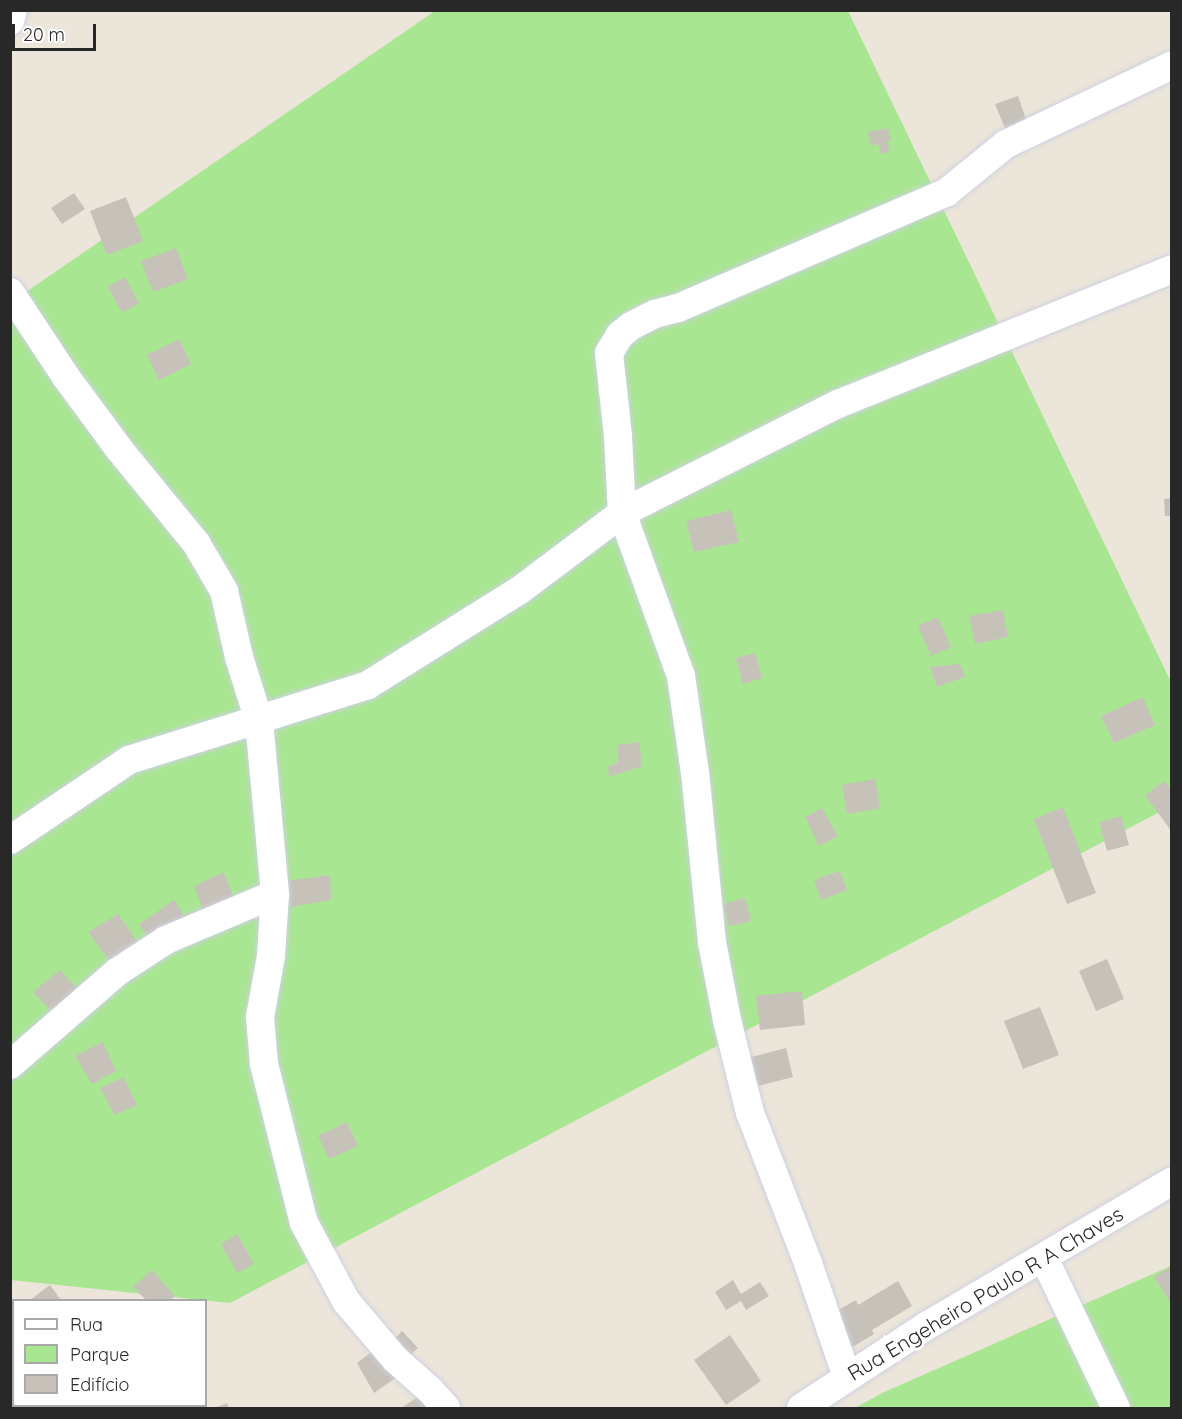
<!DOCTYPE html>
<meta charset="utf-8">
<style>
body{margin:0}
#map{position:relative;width:1182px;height:1419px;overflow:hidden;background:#ece5d9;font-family:Quicksand,sans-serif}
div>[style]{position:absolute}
.green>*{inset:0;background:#a9e692}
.building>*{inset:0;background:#c7c2b9}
.roads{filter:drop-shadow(0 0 2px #ced1e3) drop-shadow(0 0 2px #ced1e3)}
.minor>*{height:28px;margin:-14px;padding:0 14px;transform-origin:14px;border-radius:14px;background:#fff}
span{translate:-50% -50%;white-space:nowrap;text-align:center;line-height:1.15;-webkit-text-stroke:6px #fff;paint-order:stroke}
.street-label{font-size:21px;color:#282828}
.frame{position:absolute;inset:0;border:12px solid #282828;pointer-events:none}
.legend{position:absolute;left:12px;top:1299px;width:195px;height:108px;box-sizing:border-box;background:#fff;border:2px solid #a9a9a9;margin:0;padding:8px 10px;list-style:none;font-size:18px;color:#282828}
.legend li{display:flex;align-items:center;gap:12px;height:30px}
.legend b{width:30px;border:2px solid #a9a9a9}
.scale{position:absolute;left:12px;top:24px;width:84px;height:27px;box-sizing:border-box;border:3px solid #282828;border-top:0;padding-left:8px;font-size:18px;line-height:21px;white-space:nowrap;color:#282828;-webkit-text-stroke:4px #fff;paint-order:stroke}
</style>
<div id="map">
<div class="green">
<div style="clip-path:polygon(435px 11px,848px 11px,1171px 682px,1171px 806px,230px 1303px,11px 1280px,10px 303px)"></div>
<div style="clip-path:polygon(1171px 1266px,1171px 1408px,855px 1408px,882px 1393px)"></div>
</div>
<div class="building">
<div style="clip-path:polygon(1018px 96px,1027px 122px,1007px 133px,995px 104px)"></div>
<div style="clip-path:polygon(888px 128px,891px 141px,887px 142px,890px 151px,881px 154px,878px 144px,871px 146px,868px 132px)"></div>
<div style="clip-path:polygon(74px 193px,85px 209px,62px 224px,51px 208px)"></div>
<div style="clip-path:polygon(126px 197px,143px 241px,107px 255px,90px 211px)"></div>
<div style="clip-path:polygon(176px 248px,188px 279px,153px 292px,141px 261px)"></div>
<div style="clip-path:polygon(125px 277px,139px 303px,122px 313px,108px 287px)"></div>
<div style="clip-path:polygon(179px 339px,191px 364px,159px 380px,147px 355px)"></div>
<div style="clip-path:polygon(1172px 498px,1172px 516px,1165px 516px,1164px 499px)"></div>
<div style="clip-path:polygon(731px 510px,739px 542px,694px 552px,686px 521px)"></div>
<div style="clip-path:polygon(1003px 610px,1008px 637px,975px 644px,969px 616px)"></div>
<div style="clip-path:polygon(938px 617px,951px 647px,931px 656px,918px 626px)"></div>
<div style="clip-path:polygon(755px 653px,762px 678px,743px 684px,736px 658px)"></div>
<div style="clip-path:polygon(960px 664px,965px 677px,937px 687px,930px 667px)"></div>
<div style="clip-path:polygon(1143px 697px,1155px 725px,1114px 743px,1101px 716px)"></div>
<div style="clip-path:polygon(639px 742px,642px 766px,609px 777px,608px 766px,618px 763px,618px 745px)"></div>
<div style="clip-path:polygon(875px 779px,880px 808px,847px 814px,842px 785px)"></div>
<div style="clip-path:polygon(1164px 781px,1172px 792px,1172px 832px,1145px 795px)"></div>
<div style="clip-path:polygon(1063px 807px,1096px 893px,1067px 904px,1034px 819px)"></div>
<div style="clip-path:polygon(822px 808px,838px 836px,819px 846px,805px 817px)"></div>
<div style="clip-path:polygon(1121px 816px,1129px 845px,1107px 851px,1099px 822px)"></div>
<div style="clip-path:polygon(840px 871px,847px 890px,821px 900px,814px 880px)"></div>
<div style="clip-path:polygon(224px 872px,234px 900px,205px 916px,194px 886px)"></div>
<div style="clip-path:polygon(330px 875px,331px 900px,291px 907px,287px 881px)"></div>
<div style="clip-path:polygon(745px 898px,751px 921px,729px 926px,723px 904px)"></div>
<div style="clip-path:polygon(174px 900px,187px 920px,152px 943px,139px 924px)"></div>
<div style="clip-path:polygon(118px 914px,140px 945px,112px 964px,88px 932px)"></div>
<div style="clip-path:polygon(1107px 959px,1124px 999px,1096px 1011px,1079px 971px)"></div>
<div style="clip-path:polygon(60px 970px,78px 989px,52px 1012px,33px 992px)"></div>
<div style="clip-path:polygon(802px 991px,805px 1025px,760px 1030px,756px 996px)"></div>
<div style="clip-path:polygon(1040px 1007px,1059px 1055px,1023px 1069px,1004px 1021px)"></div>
<div style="clip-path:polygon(103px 1042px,116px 1071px,92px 1084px,75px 1056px)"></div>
<div style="clip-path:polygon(786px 1048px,793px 1077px,750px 1088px,743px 1059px)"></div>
<div style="clip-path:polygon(124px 1077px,137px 1105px,115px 1115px,100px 1088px)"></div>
<div style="clip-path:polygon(347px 1122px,358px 1146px,329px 1159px,318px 1136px)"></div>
<div style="clip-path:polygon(237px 1234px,254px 1264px,237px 1273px,221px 1244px)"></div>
<div style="clip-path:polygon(1172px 1266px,1172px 1305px,1154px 1277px)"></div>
<div style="clip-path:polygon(152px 1270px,175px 1296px,170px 1300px,146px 1300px,133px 1287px)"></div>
<div style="clip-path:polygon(733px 1280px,741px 1294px,760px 1282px,769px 1296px,746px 1310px,741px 1301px,726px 1310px,715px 1292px)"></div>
<div style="clip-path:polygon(898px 1281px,912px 1306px,872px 1330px,874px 1334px,851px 1348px,831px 1314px,856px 1300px,858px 1305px)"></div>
<div style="clip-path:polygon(50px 1285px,61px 1300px,30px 1300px)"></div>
<div style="clip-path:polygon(402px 1331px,418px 1348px,411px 1354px,426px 1368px,387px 1347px)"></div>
<div style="clip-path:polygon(730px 1335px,761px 1381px,726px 1405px,694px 1360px)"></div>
<div style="clip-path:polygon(378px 1347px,404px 1372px,374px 1393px,357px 1363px)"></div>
<div style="clip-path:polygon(14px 1370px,14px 1398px,10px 1395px,10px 1373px)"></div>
<div style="clip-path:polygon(428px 1390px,441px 1408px,401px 1408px)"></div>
<div style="clip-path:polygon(227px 1403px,229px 1408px,214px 1408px)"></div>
<div style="clip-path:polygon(20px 1406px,35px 1406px,32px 1408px,23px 1408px)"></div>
</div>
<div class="roads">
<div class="minor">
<div style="left:10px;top:21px;width:11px;rotate:-75deg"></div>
<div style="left:10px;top:292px;width:102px;rotate:56.6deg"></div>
<div style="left:66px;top:377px;width:89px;rotate:53.6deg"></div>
<div style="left:119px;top:449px;width:122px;rotate:50.7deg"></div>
<div style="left:196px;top:543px;width:56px;rotate:59.7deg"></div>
<div style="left:224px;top:591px;width:68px;rotate:77.2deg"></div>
<div style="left:239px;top:657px;width:67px;rotate:72.6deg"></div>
<div style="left:259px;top:721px;width:174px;rotate:84.7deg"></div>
<div style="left:275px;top:894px;width:62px;rotate:93.7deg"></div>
<div style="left:271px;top:956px;width:62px;rotate:100.2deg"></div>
<div style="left:260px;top:1017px;width:47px;rotate:85.1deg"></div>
<div style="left:264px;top:1064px;width:164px;rotate:75.9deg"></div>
<div style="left:304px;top:1223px;width:89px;rotate:61.7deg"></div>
<div style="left:346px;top:1301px;width:76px;rotate:49.8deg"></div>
<div style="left:395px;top:1359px;width:47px;rotate:41.5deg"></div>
<div style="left:430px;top:1390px;width:24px;rotate:48deg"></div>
<div style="left:10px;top:840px;width:143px;rotate:-33.9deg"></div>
<div style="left:129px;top:760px;width:250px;rotate:-17.4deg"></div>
<div style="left:368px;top:685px;width:179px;rotate:-32deg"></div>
<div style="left:520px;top:590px;width:128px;rotate:-37deg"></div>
<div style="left:622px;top:513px;width:242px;rotate:-26.8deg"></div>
<div style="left:838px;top:404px;width:360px;rotate:-22deg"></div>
<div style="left:10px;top:1065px;width:142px;rotate:-41deg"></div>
<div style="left:117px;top:972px;width:59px;rotate:-33.1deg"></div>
<div style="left:166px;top:940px;width:118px;rotate:-22.9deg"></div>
<div style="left:1044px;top:1258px;width:166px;rotate:64.4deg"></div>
<div style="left:847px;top:1377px;width:120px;rotate:-108.9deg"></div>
<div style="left:808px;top:1263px;width:161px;rotate:-111.1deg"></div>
<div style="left:750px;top:1113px;width:96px;rotate:-103.9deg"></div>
<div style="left:727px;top:1020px;width:79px;rotate:-100.9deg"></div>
<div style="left:712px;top:942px;width:170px;rotate:-95.7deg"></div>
<div style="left:695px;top:773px;width:98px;rotate:-98.2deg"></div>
<div style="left:681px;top:676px;width:173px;rotate:-109.9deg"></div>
<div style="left:622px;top:513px;width:77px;rotate:-93deg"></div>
<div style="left:618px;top:436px;width:83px;rotate:-96.2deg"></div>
<div style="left:609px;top:353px;width:21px;rotate:-59deg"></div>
<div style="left:620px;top:335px;width:14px;rotate:-39deg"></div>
<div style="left:631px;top:326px;width:27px;rotate:-27deg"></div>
<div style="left:655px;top:314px;width:24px;rotate:-15deg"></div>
<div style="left:678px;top:308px;width:293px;rotate:-23.3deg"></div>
<div style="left:947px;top:192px;width:76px;rotate:-39.1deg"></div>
<div style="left:1006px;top:144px;width:184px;rotate:-25.4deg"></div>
<div style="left:801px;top:1408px;width:152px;rotate:-33.2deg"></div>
<div style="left:928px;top:1325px;width:283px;rotate:-30.5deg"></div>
</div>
</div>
<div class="street-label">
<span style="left:985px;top:1293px;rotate:-31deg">Rua Engeheiro Paulo R A Chaves</span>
</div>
<div class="frame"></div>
<ul class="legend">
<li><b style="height:8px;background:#fff"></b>Rua</li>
<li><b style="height:16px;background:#a9e692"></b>Parque</li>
<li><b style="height:16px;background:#c7c2b9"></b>Edifício</li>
</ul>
<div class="scale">20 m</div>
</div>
